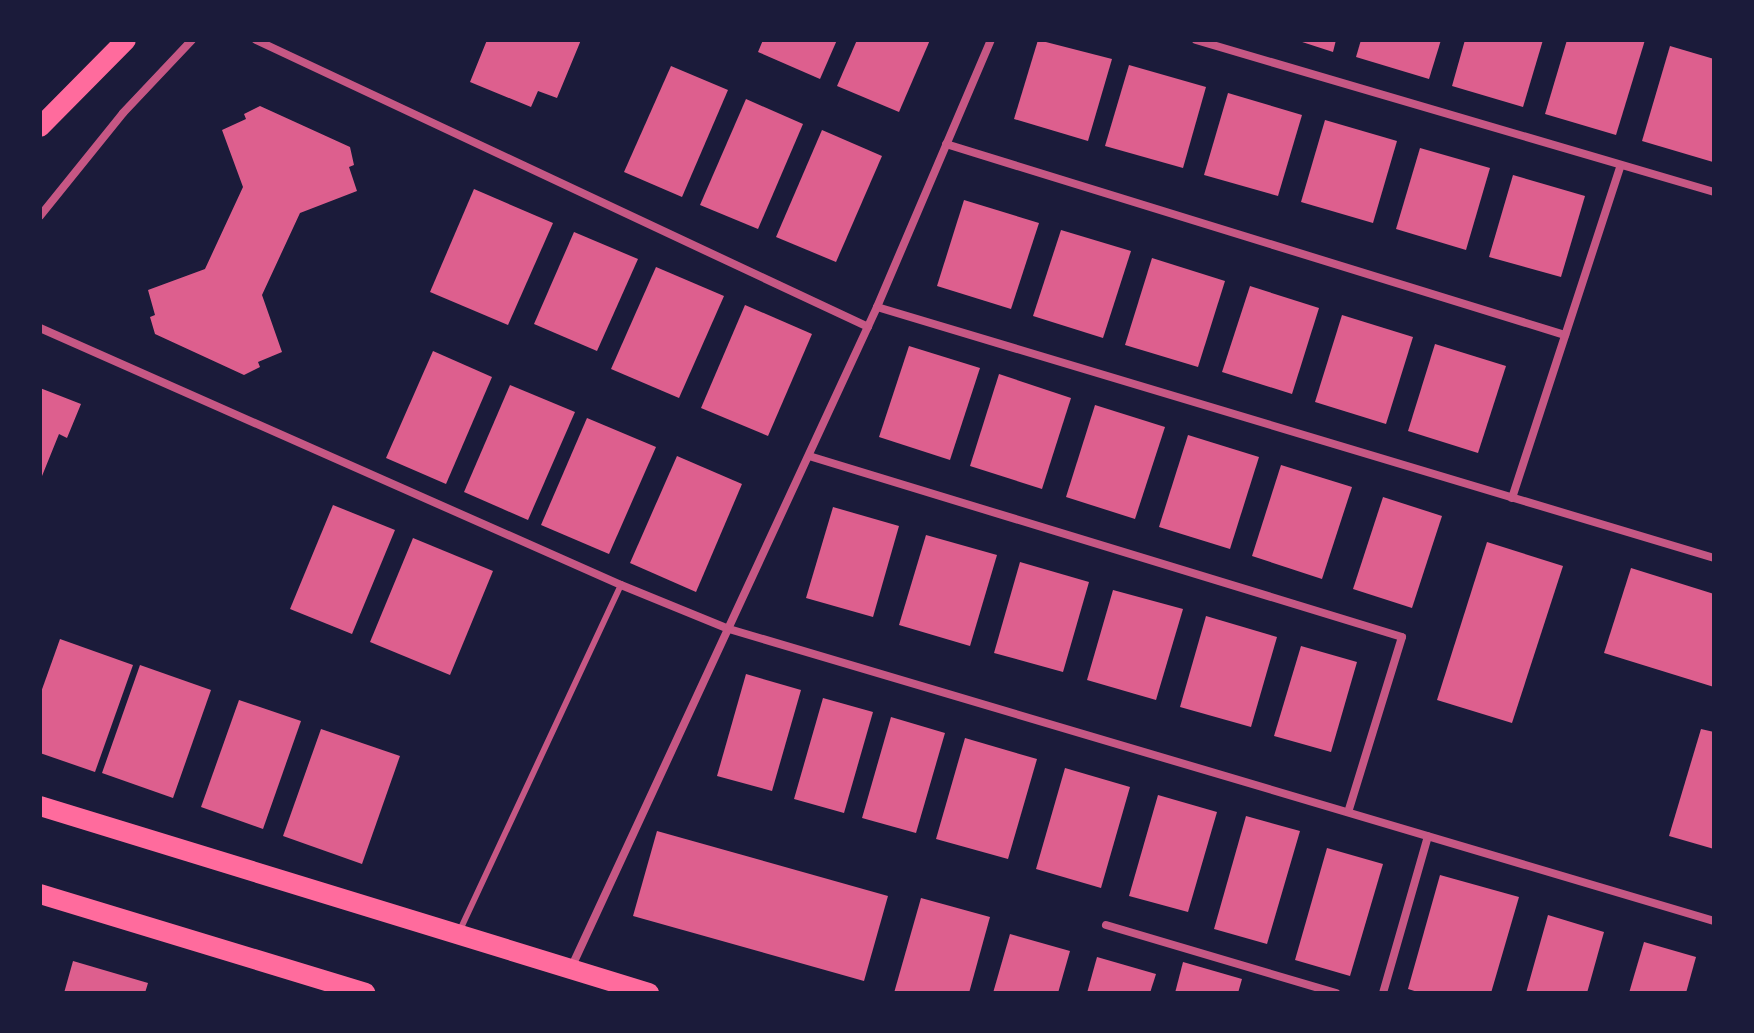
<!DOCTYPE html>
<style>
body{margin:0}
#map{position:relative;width:1754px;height:1033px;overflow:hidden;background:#1b1b3a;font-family:Figtree,sans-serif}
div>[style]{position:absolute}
.building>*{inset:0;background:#dd5f8e}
.service>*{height:6px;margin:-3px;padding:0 3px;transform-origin:3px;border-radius:3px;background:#c65784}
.minor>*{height:8px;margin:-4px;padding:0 4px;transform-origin:4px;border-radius:4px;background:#c65784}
.primary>*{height:20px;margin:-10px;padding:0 10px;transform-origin:10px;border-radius:10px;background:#ff6b9d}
span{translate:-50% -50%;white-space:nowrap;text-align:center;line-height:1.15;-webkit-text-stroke:7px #1b1b3a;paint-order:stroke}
.frame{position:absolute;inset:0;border:42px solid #1b1b3a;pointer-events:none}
</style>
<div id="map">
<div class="building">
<div style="clip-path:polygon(487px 40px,581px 40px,557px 98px,538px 91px,531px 107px,470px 82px)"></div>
<div style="clip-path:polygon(763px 40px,837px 40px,820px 79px,758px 52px)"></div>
<div style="clip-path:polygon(857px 40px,930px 40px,899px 112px,837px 86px)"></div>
<div style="clip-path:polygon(1038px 40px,1112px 59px,1088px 141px,1014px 119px)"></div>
<div style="clip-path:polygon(1296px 40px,1336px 40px,1333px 52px)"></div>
<div style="clip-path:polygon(1361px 40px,1441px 40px,1429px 79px,1356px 57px)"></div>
<div style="clip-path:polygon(1465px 40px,1543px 40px,1523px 107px,1452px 86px)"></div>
<div style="clip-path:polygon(1567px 40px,1645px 40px,1616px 135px,1545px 114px)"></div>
<div style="clip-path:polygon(1670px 46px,1714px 59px,1713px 162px,1642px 141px)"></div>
<div style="clip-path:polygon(1129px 65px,1206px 87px,1183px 168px,1105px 146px)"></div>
<div style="clip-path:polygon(671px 66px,728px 90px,682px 197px,624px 172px)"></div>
<div style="clip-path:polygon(1228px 93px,1302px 115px,1278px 196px,1204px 175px)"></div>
<div style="clip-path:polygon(746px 99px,803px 124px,758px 229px,700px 205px)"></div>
<div style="clip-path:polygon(260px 106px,350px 147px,354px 165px,349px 167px,357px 191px,300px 213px,262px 295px,282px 352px,258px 362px,260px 367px,244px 375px,155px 334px,150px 317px,155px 315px,148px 290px,205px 269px,243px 187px,222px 130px,246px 119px,244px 114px)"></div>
<div style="clip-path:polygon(1325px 120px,1397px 141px,1373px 223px,1301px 202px)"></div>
<div style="clip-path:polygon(822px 130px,882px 156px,836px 262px,776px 237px)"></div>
<div style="clip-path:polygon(1420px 148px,1490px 168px,1466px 250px,1396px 229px)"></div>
<div style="clip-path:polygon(1513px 175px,1585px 196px,1561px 277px,1489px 257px)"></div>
<div style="clip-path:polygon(474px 189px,553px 223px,508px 325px,430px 292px)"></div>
<div style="clip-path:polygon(964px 200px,1039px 223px,1011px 309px,937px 286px)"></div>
<div style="clip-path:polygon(1061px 230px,1131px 251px,1103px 338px,1033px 316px)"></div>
<div style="clip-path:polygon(574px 232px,638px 259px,597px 351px,534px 324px)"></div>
<div style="clip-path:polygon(1152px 258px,1225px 281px,1198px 367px,1125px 345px)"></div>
<div style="clip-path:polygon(656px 267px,724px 296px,679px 398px,611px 369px)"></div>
<div style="clip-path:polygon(1250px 286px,1319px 308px,1292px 394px,1222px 372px)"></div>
<div style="clip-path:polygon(745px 305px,812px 334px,768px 436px,701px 408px)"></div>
<div style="clip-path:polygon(1342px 315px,1413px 337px,1386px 424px,1315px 402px)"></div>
<div style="clip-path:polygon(1435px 344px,1506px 366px,1478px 453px,1408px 431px)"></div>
<div style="clip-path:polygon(909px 346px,980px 368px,950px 460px,879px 437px)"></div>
<div style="clip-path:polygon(433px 351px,492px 377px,446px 484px,386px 458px)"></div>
<div style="clip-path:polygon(999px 374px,1071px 398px,1042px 489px,970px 466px)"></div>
<div style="clip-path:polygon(510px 385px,575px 412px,528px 520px,464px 492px)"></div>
<div style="clip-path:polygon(40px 388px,81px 404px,67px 438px,59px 434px,40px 481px)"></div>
<div style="clip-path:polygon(1095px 405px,1165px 427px,1135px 519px,1066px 497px)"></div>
<div style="clip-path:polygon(587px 418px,656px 447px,609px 554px,541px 525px)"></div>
<div style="clip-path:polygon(1188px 435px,1259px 457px,1230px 549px,1159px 527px)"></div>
<div style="clip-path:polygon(677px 456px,742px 484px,696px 592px,630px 563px)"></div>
<div style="clip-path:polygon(1281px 465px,1352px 487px,1322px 579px,1252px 556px)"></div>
<div style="clip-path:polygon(1383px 497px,1442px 516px,1412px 608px,1353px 589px)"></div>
<div style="clip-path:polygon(333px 505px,395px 530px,352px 634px,290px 609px)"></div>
<div style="clip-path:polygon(833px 507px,899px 526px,873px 617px,806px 598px)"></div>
<div style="clip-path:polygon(926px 535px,997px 555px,970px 646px,899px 625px)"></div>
<div style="clip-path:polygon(413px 538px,493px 571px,450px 675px,370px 642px)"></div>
<div style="clip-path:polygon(1487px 542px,1563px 566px,1512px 723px,1437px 700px)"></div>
<div style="clip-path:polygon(1020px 562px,1089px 582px,1063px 672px,994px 653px)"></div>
<div style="clip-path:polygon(1631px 568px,1714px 594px,1714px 687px,1604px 653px)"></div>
<div style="clip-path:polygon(1113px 590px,1183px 609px,1156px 700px,1087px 680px)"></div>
<div style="clip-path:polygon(1206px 616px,1277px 637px,1251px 727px,1180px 707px)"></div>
<div style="clip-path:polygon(60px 639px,133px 665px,95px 772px,40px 753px,40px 695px)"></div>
<div style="clip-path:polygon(1301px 646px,1357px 662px,1331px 752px,1274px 736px)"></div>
<div style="clip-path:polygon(140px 665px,211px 690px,173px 798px,102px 773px)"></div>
<div style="clip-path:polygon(746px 674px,801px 690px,772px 791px,717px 776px)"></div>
<div style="clip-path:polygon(823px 698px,873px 712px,844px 813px,794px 799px)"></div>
<div style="clip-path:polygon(239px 700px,301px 721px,263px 829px,201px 807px)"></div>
<div style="clip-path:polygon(891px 717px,945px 733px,916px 833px,862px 818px)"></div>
<div style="clip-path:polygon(321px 729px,400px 756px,362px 864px,283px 836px)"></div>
<div style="clip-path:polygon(1701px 729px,1714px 732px,1714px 849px,1669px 836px)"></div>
<div style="clip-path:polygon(965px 738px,1037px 759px,1008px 859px,936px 839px)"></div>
<div style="clip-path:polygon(1065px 768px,1130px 787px,1101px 888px,1036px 869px)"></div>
<div style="clip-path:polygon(1158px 795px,1217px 812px,1188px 912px,1129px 896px)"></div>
<div style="clip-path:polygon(1246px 816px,1300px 831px,1267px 944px,1214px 929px)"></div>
<div style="clip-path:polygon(657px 831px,888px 896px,864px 981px,633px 916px)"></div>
<div style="clip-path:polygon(1327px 848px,1383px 864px,1350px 976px,1295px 960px)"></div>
<div style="clip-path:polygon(1440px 875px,1519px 897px,1491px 993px,1421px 993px,1408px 989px)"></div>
<div style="clip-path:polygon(921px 898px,990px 917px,969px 993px,894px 993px)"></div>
<div style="clip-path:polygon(1548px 915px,1604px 932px,1587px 993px,1526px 993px)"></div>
<div style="clip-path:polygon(1010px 934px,1070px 951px,1058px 993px,993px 993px)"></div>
<div style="clip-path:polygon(1644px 942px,1696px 957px,1686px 993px,1629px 993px)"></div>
<div style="clip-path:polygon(1097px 957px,1156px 974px,1150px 993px,1087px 993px)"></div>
<div style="clip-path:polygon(73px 961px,148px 983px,145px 993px,64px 993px)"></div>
<div style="clip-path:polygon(1183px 962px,1242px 979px,1238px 993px,1175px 993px)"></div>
</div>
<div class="service">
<div style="left:460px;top:930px;width:381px;rotate:-65deg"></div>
</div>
<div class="minor">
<div style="left:256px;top:40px;width:676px;rotate:25.12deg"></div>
<div style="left:1196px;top:40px;width:540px;rotate:16.35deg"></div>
<div style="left:946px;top:144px;width:648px;rotate:17.15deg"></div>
<div style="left:40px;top:216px;width:132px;rotate:-51.1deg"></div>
<div style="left:123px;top:113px;width:100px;rotate:-46.6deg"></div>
<div style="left:877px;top:307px;width:874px;rotate:16.69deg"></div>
<div style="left:40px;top:328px;width:635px;rotate:23.86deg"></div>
<div style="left:621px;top:585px;width:117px;rotate:22.2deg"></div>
<div style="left:729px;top:629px;width:1027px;rotate:16.51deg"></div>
<div style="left:809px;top:456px;width:620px;rotate:16.97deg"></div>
<div style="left:1402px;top:637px;width:183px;rotate:107.1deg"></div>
<div style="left:1512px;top:498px;width:350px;rotate:-71.9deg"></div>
<div style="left:1106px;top:925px;width:240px;rotate:16.5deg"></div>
<div style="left:572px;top:966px;width:726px;rotate:-65.16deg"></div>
<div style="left:877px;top:307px;width:290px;rotate:-66.9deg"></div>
<div style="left:1383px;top:993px;width:163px;rotate:-74deg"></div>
</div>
<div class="primary">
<div style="left:40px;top:127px;width:122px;rotate:-45.3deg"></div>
<div style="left:40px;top:806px;width:637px;rotate:17.07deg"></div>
<div style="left:40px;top:894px;width:340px;rotate:16.9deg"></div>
</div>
<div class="frame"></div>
</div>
